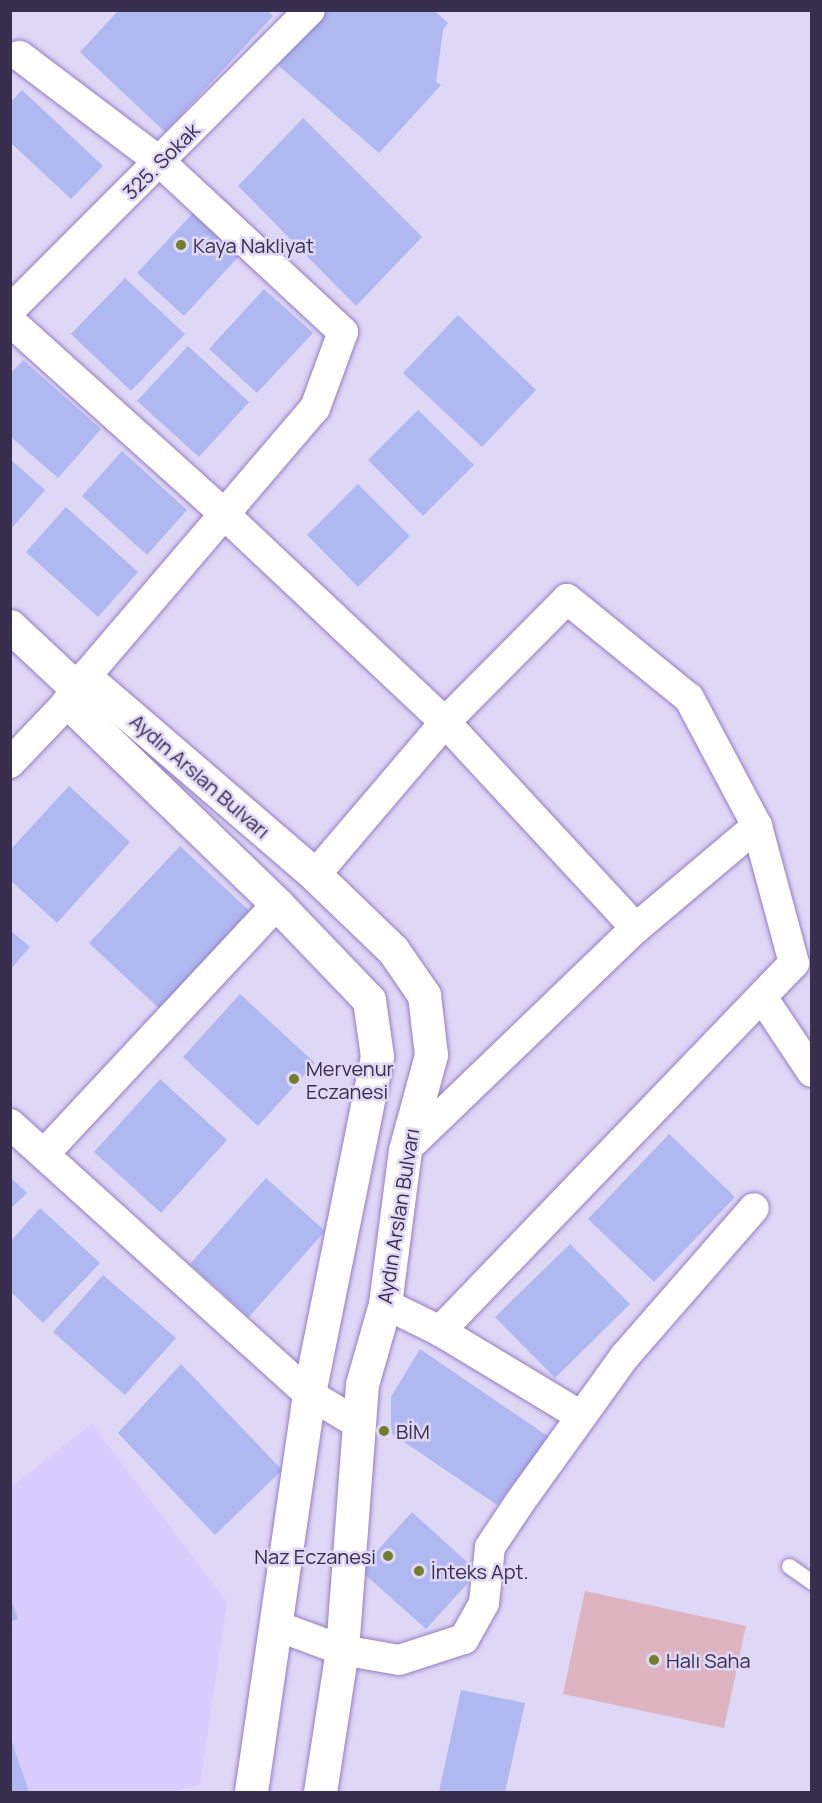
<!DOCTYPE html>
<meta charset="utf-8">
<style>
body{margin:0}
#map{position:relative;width:822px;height:1803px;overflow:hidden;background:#dfd7f6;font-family:Manrope,sans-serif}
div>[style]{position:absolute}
.built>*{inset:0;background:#d9ccfe}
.green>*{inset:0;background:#deb4c1}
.building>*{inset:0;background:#afb8f1}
.roads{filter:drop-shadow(0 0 2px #947ec6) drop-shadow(0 0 2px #947ec6)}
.lane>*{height:15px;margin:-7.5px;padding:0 7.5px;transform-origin:7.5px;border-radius:7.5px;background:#fff}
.street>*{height:30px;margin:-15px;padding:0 15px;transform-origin:15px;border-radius:15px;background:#fff}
.secondary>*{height:33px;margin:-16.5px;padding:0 16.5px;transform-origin:16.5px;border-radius:16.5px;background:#fff}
.dots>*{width:16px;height:16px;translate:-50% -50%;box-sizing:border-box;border:3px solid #dfd7f6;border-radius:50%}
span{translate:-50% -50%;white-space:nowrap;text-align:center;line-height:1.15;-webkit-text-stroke:5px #dfd7f6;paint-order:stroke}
.street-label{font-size:20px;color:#382e4d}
.poi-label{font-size:20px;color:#382e4d}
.left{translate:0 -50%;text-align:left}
.right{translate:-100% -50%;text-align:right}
.frame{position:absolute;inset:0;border:12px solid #382e4d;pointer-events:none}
</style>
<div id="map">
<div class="built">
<div style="clip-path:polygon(92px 1424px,227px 1602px,200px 1785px,171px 1792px,11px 1792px,11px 1487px)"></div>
</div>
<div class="green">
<div style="clip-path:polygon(585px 1591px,746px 1626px,724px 1728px,563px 1694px)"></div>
</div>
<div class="building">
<div style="clip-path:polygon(119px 10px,267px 10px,273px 16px,165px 132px,80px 52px)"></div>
<div style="clip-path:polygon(327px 10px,434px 10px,448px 23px,443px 30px,436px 82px,441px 85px,379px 153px,278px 65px)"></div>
<div style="clip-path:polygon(22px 90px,103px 166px,71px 199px,10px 142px,10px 103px)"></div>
<div style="clip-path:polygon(303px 118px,422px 237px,356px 306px,238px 186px)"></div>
<div style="clip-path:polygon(193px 213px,239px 256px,184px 316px,137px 273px)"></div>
<div style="clip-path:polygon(125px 278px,185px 334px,131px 391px,71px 334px)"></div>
<div style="clip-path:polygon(264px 289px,313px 333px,257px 393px,209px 349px)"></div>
<div style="clip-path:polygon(458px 315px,536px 390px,482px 447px,403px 373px)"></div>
<div style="clip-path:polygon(188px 346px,249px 402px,199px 457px,137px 401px)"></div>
<div style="clip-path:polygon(23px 360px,101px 429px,58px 478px,10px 436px,10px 374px)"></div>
<div style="clip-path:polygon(418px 410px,474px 465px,423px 516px,368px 460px)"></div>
<div style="clip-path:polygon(122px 451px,187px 510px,147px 555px,82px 496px)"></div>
<div style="clip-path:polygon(10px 459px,45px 490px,10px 530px)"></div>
<div style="clip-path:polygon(358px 484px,410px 536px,358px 587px,307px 535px)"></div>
<div style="clip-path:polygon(66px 507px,138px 572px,98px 617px,26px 552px)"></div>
<div style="clip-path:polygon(69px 786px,130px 842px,57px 923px,10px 880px,10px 850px)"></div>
<div style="clip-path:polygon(180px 846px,256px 917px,165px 1014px,89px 943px)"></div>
<div style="clip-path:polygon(10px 930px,30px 947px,10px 970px)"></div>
<div style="clip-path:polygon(240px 994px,315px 1063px,258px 1126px,183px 1057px)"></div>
<div style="clip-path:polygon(160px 1079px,227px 1140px,161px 1213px,94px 1152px)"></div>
<div style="clip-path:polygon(669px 1134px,735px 1197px,654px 1282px,588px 1219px)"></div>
<div style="clip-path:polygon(10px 1177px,27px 1193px,10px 1209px)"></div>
<div style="clip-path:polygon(266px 1178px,325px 1231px,249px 1317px,190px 1264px)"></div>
<div style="clip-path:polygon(40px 1208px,100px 1263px,43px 1323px,10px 1291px,10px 1242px)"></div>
<div style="clip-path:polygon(570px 1244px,630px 1304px,555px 1378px,495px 1317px)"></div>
<div style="clip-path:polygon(103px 1275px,176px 1338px,125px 1395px,53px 1332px)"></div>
<div style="clip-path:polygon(420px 1349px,549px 1437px,497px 1505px,391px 1433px,391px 1397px)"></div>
<div style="clip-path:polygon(181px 1364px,282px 1470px,215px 1535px,118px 1433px)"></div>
<div style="clip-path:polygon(412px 1512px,478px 1572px,426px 1629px,360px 1570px)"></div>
<div style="clip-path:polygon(10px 1597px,18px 1619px,10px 1622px)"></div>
<div style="clip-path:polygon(461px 1690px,525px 1703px,505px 1792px,439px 1792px)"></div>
<div style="clip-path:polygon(10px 1739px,11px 1739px,29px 1792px,10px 1792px)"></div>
</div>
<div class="roads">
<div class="lane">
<div style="left:789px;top:1566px;width:28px;rotate:35deg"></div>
</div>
<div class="street">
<div style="left:10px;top:310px;width:424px;rotate:-45deg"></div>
<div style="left:10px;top:321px;width:288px;rotate:42deg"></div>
<div style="left:224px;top:514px;width:303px;rotate:43.3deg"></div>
<div style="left:445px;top:722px;width:281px;rotate:47.2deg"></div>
<div style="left:10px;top:763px;width:84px;rotate:-46.4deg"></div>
<div style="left:68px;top:702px;width:30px;rotate:-56deg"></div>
<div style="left:85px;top:677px;width:354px;rotate:-49.5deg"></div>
<div style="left:315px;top:408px;width:81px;rotate:-69.8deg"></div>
<div style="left:343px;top:332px;width:250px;rotate:-137.1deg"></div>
<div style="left:160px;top:162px;width:176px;rotate:-142.9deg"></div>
<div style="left:315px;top:875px;width:201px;rotate:-49.6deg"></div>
<div style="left:445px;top:722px;width:173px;rotate:-45.2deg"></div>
<div style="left:567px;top:599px;width:157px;rotate:39.1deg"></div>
<div style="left:689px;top:698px;width:145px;rotate:62deg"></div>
<div style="left:757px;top:826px;width:142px;rotate:74.9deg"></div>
<div style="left:794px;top:963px;width:511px;rotate:133.89deg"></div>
<div style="left:762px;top:997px;width:90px;rotate:56.3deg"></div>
<div style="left:10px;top:1124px;width:403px;rotate:42.1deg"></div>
<div style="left:309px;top:1394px;width:58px;rotate:31deg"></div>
<div style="left:405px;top:1150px;width:320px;rotate:-43.9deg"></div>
<div style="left:636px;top:928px;width:158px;rotate:-40.1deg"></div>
<div style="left:44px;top:1154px;width:342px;rotate:-47deg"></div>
<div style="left:385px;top:1304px;width:61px;rotate:26.1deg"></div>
<div style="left:440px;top:1331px;width:162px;rotate:31.1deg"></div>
<div style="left:277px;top:1626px;width:69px;rotate:20.3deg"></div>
<div style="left:342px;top:1650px;width:58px;rotate:10deg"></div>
<div style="left:399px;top:1660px;width:68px;rotate:-17.9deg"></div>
<div style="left:464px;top:1639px;width:41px;rotate:-60.9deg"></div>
<div style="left:484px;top:1603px;width:56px;rotate:-83.9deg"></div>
<div style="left:490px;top:1547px;width:54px;rotate:-56.3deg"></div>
<div style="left:520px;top:1502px;width:180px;rotate:-54.3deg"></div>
<div style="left:625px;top:1356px;width:196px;rotate:-48.9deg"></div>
</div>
<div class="secondary">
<div style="left:10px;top:626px;width:92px;rotate:43.2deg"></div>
<div style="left:85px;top:677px;width:303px;rotate:40.7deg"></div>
<div style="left:315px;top:875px;width:108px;rotate:43.9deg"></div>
<div style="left:393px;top:950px;width:55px;rotate:55.4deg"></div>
<div style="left:424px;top:995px;width:60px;rotate:83.3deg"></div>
<div style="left:431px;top:1055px;width:98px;rotate:105.3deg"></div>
<div style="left:405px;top:1150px;width:155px;rotate:97.4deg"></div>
<div style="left:385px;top:1304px;width:83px;rotate:106deg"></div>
<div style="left:362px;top:1384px;width:267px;rotate:94.3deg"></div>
<div style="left:342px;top:1650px;width:144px;rotate:98.8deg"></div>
<div style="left:68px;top:702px;width:291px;rotate:44deg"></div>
<div style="left:277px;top:904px;width:133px;rotate:46.2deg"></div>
<div style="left:369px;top:1000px;width:57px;rotate:81.9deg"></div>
<div style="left:377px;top:1056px;width:345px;rotate:101.4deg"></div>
<div style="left:309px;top:1394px;width:402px;rotate:98.3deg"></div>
</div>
</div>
<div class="dots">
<div style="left:181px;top:245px;background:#727e2b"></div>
<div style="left:294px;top:1079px;background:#727e2b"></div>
<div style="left:384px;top:1431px;background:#727e2b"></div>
<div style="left:388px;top:1556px;background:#727e2b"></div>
<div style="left:419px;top:1571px;background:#727e2b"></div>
<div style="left:654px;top:1660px;background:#727e2b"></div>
</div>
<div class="street-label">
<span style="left:161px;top:161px;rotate:-45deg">325. Sokak</span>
<span style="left:200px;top:776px;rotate:41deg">Aydın Arslan Bulvarı</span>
<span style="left:398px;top:1216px;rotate:-81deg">Aydın Arslan Bulvarı</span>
</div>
<div class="poi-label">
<span class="left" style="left:193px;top:245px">Kaya Nakliyat</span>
<span class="left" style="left:306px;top:1080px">Mervenur<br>Eczanesi</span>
<span class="left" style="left:396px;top:1431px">BİM</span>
<span class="right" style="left:376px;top:1556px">Naz Eczanesi</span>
<span class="left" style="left:431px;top:1571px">İnteks Apt.</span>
<span class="left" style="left:666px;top:1660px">Halı Saha</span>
</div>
<div class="frame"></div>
</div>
